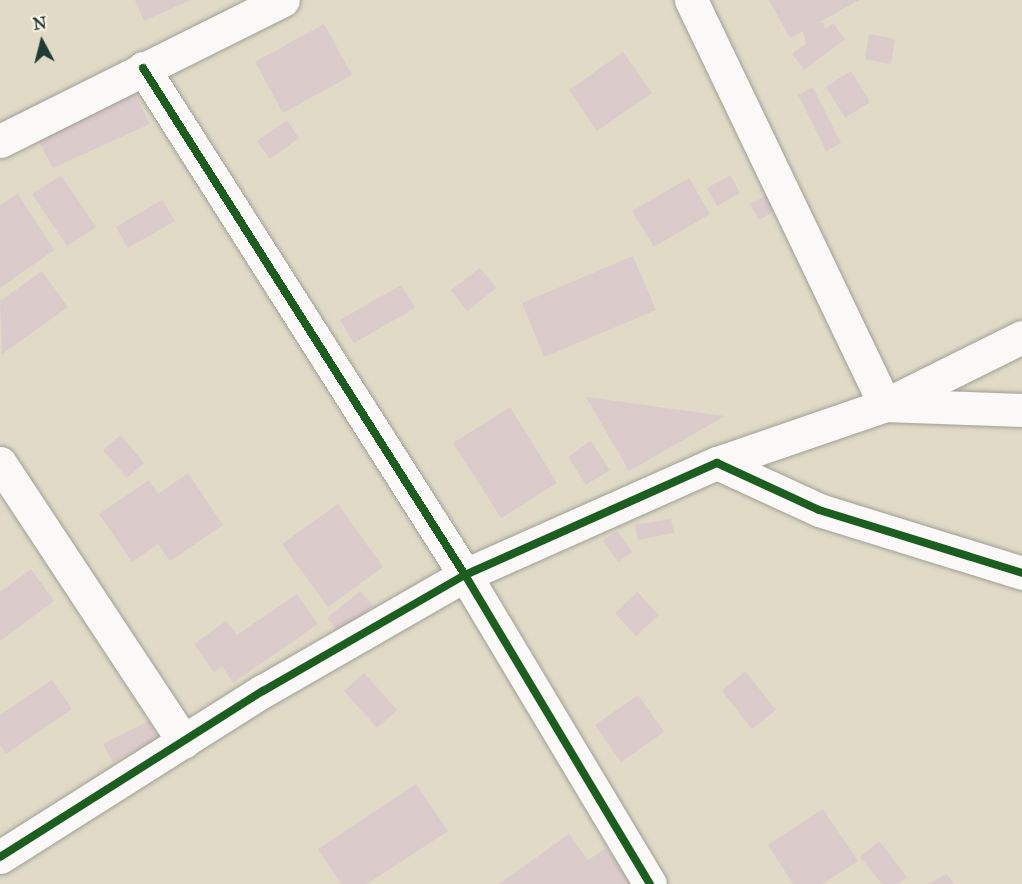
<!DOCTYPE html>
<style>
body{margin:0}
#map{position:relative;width:1022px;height:884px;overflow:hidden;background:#e1dac7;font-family:"IM FELL Great Primer",serif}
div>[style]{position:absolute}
.building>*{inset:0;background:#dccbcb}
.roads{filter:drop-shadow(0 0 2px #a0a094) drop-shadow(0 0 2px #a0a094)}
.minor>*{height:33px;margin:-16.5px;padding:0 16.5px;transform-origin:16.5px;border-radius:16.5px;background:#faf9f7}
.cycleway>*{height:8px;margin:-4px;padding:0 4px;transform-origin:4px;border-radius:4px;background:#1b5e20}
span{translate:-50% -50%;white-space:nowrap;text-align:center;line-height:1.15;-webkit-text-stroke:5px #fcf5e5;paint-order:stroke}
.north{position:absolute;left:12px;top:12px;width:60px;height:60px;-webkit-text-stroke:4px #fcf5e5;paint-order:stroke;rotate:353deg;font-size:16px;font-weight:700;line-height:24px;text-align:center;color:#1f3d34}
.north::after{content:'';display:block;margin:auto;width:21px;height:27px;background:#1f3d34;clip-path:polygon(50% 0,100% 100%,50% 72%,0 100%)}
</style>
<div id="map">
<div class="building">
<div style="clip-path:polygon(135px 0,190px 0,144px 21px)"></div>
<div style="clip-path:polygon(769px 0,859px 0,816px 24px,823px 22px,825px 29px,833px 23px,845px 39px,804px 70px,792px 54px,806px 44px,803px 31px,790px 38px)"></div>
<div style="clip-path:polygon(324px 24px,352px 75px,283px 113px,255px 62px)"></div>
<div style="clip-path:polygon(869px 34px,895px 39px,891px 64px,865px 59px)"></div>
<div style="clip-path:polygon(623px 52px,652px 93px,597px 131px,569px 90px)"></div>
<div style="clip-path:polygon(851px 71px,870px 102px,845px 118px,826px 87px)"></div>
<div style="clip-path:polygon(130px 85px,150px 124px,53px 168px,35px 135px)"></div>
<div style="clip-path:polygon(813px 87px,841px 143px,826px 151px,798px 95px)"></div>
<div style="clip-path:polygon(287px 120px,299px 138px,270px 159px,257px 141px)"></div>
<div style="clip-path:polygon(61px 175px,96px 227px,67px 246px,32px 194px)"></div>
<div style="clip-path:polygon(730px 175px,740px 193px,717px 206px,707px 188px)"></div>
<div style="clip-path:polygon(689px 178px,710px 214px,654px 247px,632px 211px)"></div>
<div style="clip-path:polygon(771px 193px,779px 209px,759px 220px,750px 204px)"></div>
<div style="clip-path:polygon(18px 194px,54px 250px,0 288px,0 205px)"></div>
<div style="clip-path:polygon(162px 200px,175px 221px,128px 248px,116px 227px)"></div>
<div style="clip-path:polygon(633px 256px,656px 310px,544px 357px,522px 303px)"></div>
<div style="clip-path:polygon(480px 268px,496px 288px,467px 311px,451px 290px)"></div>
<div style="clip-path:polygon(42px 271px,68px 307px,2px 354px,0 301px)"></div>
<div style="clip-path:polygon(401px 285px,415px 308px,354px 343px,340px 320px)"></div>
<div style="clip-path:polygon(586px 397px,725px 416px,629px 471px)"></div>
<div style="clip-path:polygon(510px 407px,557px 483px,501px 518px,453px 443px)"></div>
<div style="clip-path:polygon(121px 435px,144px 463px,127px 478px,103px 450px)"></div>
<div style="clip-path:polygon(591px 441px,610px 470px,586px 485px,568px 457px)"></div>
<div style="clip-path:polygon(188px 473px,223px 525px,170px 561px,158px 544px,132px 562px,99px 514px,149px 480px,158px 494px)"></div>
<div style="clip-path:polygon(338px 504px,383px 567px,328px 607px,282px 544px)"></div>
<div style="clip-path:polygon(671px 519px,674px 533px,638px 540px,635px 525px)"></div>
<div style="clip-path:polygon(617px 531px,632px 552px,618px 562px,603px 540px)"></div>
<div style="clip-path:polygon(31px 569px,54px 601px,0 641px,0 592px)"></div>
<div style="clip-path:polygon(360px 591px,373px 606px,340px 633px,327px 618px)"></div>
<div style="clip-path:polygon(637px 592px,659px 615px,636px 636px,615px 613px)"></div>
<div style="clip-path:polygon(297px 594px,318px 624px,233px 683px,222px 666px,214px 672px,194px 644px,226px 621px,237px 635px)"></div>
<div style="clip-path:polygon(745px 671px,776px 710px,752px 729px,722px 691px)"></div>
<div style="clip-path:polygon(364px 673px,397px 710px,377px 728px,344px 691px)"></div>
<div style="clip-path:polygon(52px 680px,72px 709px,6px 754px,0 745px,0 715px)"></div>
<div style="clip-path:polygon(638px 695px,664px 732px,621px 762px,595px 725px)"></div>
<div style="clip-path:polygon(149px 721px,158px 739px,113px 762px,103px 744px)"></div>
<div style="clip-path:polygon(416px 784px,448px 831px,367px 884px,341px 884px,318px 849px)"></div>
<div style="clip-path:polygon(823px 809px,858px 861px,823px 884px,793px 884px,768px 845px)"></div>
<div style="clip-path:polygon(569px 834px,588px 860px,606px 848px,632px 884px,499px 884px)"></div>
<div style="clip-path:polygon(879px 841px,907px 877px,898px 884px,882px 884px,860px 857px)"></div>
<div style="clip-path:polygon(947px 874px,954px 884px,928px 884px)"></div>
</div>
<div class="roads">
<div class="minor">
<div style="left:691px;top:0;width:449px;rotate:64.4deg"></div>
<div style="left:885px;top:405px;width:153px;rotate:-26.4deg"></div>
<div style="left:143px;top:68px;width:601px;rotate:57.58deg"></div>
<div style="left:465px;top:575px;width:360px;rotate:59.1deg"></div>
<div style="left:0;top:141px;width:316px;rotate:-26.5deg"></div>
<div style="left:0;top:463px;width:334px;rotate:56.6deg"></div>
<div style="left:717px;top:463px;width:178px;rotate:-19deg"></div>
<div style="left:885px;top:405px;width:137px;rotate:2.1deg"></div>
<div style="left:0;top:857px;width:311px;rotate:-32.3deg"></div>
<div style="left:263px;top:691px;width:233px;rotate:-29.9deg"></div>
<div style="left:465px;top:575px;width:276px;rotate:-24deg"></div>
<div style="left:717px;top:463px;width:112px;rotate:24.7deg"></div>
<div style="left:819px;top:510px;width:213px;rotate:17.2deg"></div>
</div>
</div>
<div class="cycleway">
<div style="left:143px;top:68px;width:601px;rotate:57.58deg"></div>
<div style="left:465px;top:575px;width:360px;rotate:59.1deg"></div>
<div style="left:0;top:857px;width:311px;rotate:-32.3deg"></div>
<div style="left:263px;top:691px;width:233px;rotate:-29.9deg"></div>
<div style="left:465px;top:575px;width:276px;rotate:-24deg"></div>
<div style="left:717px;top:463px;width:112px;rotate:24.7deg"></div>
<div style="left:819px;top:510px;width:213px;rotate:17.2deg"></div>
</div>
<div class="north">N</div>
</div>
